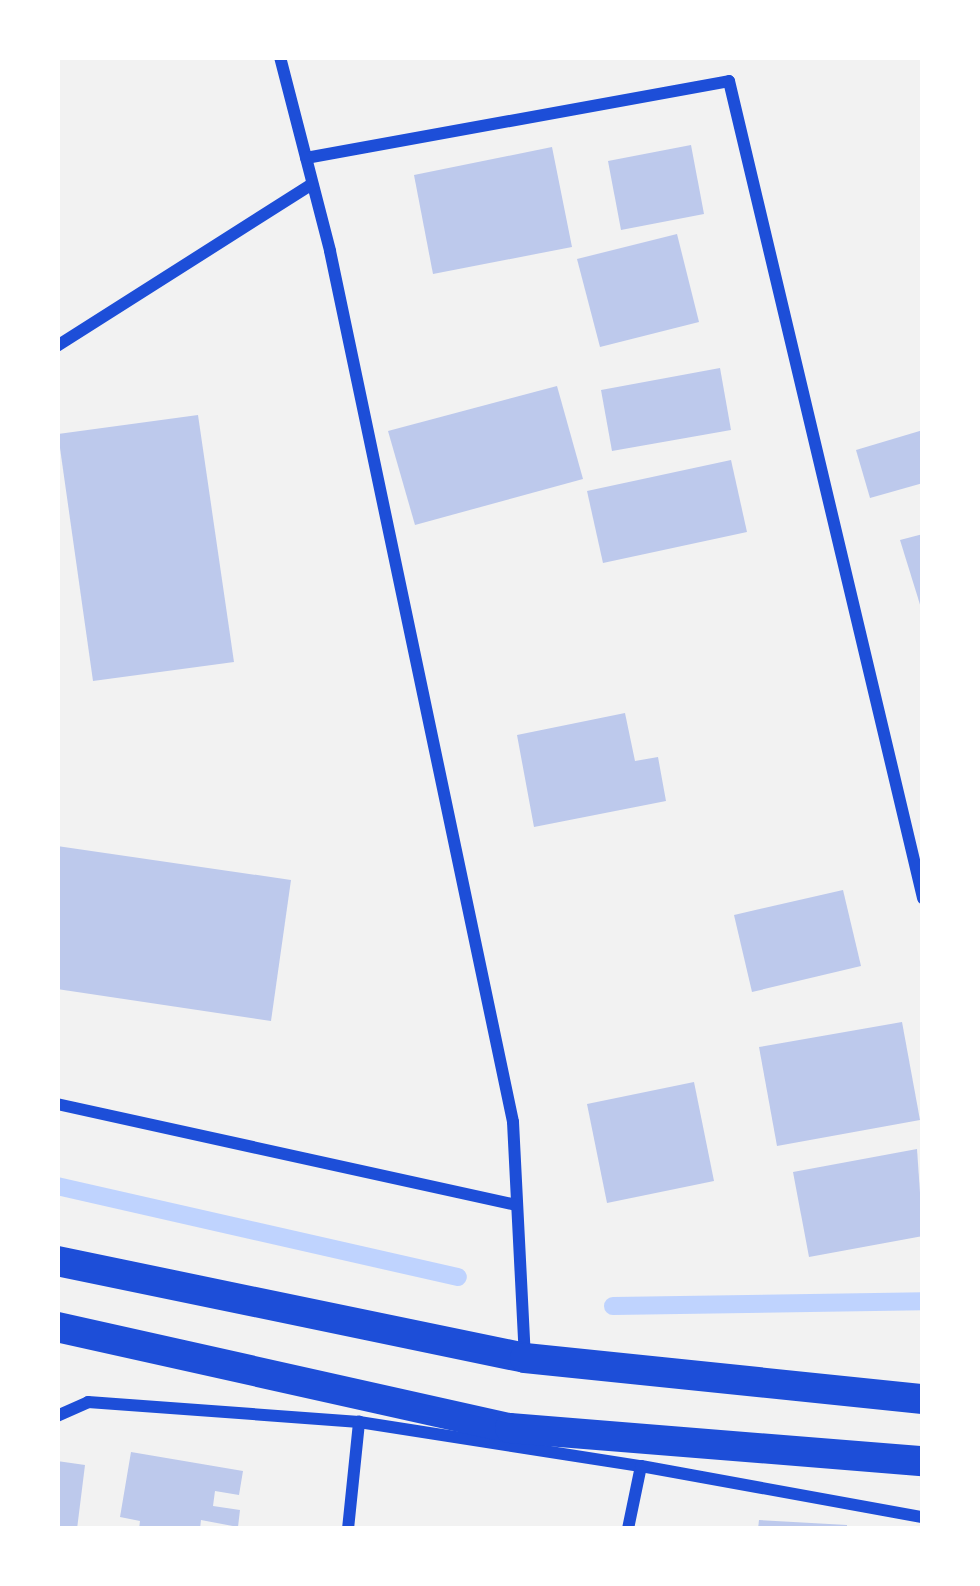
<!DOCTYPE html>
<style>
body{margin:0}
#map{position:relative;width:980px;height:1586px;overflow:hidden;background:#f2f2f2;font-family:Roboto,sans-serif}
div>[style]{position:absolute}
.stream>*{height:18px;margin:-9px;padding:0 9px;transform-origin:9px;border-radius:9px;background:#bfd3fe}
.building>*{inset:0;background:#bdc9ec}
.minor>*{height:12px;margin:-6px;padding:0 6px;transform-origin:6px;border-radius:6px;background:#1d4ed8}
.primary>*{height:30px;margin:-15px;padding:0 15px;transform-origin:15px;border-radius:15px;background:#1d4ed8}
span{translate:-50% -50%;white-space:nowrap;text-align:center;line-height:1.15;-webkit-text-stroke:9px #fff;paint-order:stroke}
.frame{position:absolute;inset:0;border:60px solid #fff;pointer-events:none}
</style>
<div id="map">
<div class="stream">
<div style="left:57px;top:1186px;width:411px;rotate:12.8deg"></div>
<div style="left:613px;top:1306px;width:310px;rotate:-0.9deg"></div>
</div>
<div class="building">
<div style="clip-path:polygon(691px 145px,704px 214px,621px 230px,608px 161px)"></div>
<div style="clip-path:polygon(552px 147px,572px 247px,433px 274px,414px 175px)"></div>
<div style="clip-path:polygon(677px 234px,699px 322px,600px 347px,577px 259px)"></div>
<div style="clip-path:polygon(720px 368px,731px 430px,612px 451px,601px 390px)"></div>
<div style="clip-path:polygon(557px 386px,583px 479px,415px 525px,388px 431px)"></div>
<div style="clip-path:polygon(198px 415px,234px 662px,93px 681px,58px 434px)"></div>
<div style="clip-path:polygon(923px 430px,923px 483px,870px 498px,856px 450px)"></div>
<div style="clip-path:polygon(731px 460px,747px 532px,603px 563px,587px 491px)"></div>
<div style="clip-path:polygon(923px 534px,923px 611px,922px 611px,900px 540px)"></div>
<div style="clip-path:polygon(625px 713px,635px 761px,658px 757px,666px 801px,534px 827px,517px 735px)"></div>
<div style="clip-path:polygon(57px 846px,291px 880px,271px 1021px,57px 989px)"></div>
<div style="clip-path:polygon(843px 890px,861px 966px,752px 992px,734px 915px)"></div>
<div style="clip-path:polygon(902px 1022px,920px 1120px,777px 1146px,759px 1047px)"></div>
<div style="clip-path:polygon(694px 1082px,714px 1181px,607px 1203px,587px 1104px)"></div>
<div style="clip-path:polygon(917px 1149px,923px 1236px,809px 1257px,793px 1172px)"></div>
<div style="clip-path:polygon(131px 1452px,243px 1471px,239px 1495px,215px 1491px,213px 1506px,240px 1510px,238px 1527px,201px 1520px,200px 1529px,139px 1529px,140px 1521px,120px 1517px)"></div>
<div style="clip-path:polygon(57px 1461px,85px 1465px,77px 1529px,57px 1529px)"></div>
<div style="clip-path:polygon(759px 1520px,847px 1525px,847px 1529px,758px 1529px)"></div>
</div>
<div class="minor">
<div style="left:280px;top:57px;width:200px;rotate:75.5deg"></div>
<div style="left:330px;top:251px;width:890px;rotate:78.13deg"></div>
<div style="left:513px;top:1122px;width:235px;rotate:87.1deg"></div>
<div style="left:306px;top:158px;width:430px;rotate:-10.3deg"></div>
<div style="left:729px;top:81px;width:840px;rotate:76.64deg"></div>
<div style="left:57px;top:346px;width:302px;rotate:-32.4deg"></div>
<div style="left:57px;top:1104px;width:471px;rotate:12.4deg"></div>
<div style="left:57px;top:1416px;width:34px;rotate:-24deg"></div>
<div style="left:88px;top:1402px;width:272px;rotate:4.2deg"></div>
<div style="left:359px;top:1422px;width:285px;rotate:8.9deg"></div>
<div style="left:641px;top:1466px;width:64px;rotate:101.7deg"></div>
<div style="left:641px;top:1466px;width:287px;rotate:10.3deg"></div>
<div style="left:348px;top:1529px;width:108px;rotate:-84.1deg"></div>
</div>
<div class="primary">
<div style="left:57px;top:1261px;width:478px;rotate:11.7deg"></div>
<div style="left:525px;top:1358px;width:400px;rotate:5.9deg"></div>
<div style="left:57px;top:1327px;width:464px;rotate:12.6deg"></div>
<div style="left:510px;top:1428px;width:414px;rotate:4.6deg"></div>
</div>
<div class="frame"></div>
</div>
